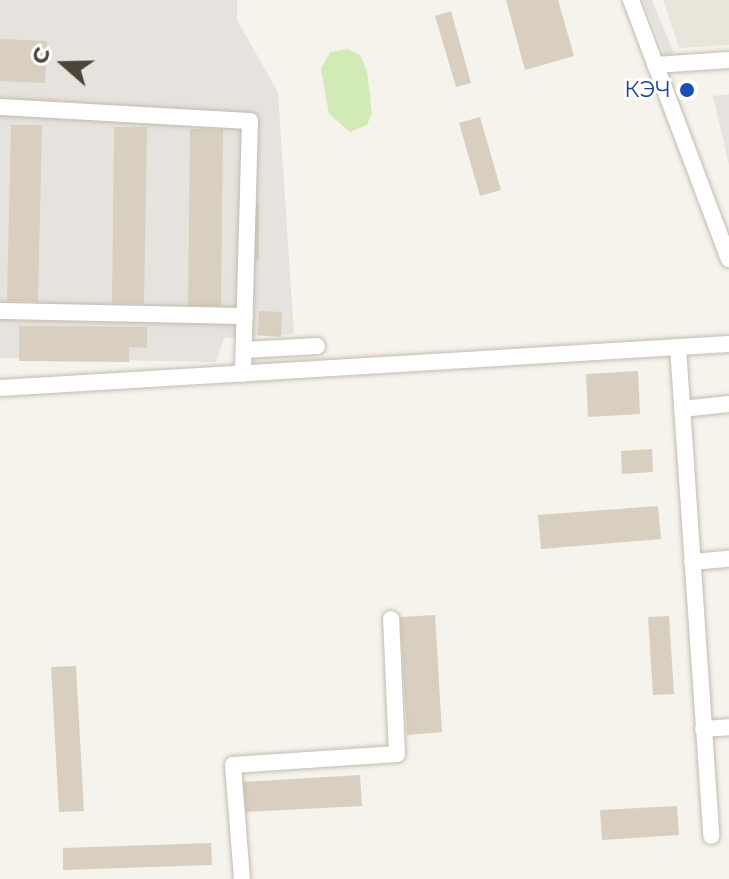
<!DOCTYPE html>
<meta charset="utf-8">
<style>
body{margin:0}
#map{position:relative;width:729px;height:879px;overflow:hidden;background:#f6f3ec;font-family:Montserrat,sans-serif}
div>[style]{position:absolute}
.residential>*{inset:0;background:#eae5da}
.industrial>*{inset:0;background:#e6e2dd}
.green>*{inset:0;background:#d2eab5}
.parking>*{inset:0;background:#e5e3e0}
.building>*{inset:0;background:#d8cfc1}
.roads{filter:drop-shadow(0 0 2px #c2bbae) drop-shadow(0 0 2px #c2bbae)}
.minor>*{height:16px;margin:-8px;padding:0 8px;transform-origin:8px;border-radius:8px;background:#fff}
.dots>*{width:22px;height:22px;translate:-50% -50%;box-sizing:border-box;border:4px solid #fff;border-radius:50%}
span{translate:-50% -50%;white-space:nowrap;text-align:center;line-height:1.15;-webkit-text-stroke:6px #fff;paint-order:stroke}
.transit-label{font-size:22px;color:#164399}
.right{translate:-100% -50%;text-align:right}
.north{position:absolute;left:24px;top:24px;width:80px;height:80px;-webkit-text-stroke:6px #fff;paint-order:stroke;rotate:290deg;font-size:22px;font-weight:700;line-height:32px;text-align:center;color:#4b4439}
.north::after{content:'';display:block;margin:auto;width:28px;height:36px;background:#4b4439;clip-path:polygon(50% 0,100% 100%,50% 72%,0 100%)}
</style>
<div id="map">
<div class="residential">
<div style="clip-path:polygon(663px 0,729px 0,729px 45px,679px 48px)"></div>
</div>
<div class="industrial">
<div style="clip-path:polygon(0 0,237px 0,237px 20px,278px 92px,294px 334px,224px 338px,216px 362px,0 358px)"></div>
<div style="clip-path:polygon(729px 94px,729px 165px,713px 96px)"></div>
</div>
<div class="green">
<div style="clip-path:polygon(348px 49px,360px 55px,367px 71px,372px 113px,367px 125px,350px 132px,329px 114px,321px 69px,330px 52px)"></div>
</div>
<div class="parking">
<div style="clip-path:polygon(643px 0,652px 0,674px 53px,666px 57px)"></div>
</div>
<div class="building">
<div style="clip-path:polygon(506px 0,558px 0,574px 56px,525px 70px)"></div>
<div style="clip-path:polygon(451px 11px,471px 83px,456px 87px,435px 16px)"></div>
<div style="clip-path:polygon(0 39px,47px 41px,45px 83px,0 81px)"></div>
<div style="clip-path:polygon(480px 117px,501px 190px,480px 196px,459px 123px)"></div>
<div style="clip-path:polygon(11px 125px,42px 125px,38px 301px,7px 301px)"></div>
<div style="clip-path:polygon(114px 127px,147px 127px,144px 304px,112px 303px)"></div>
<div style="clip-path:polygon(190px 129px,223px 129px,221px 306px,188px 306px)"></div>
<div style="clip-path:polygon(248px 204px,259px 204px,259px 260px,248px 260px)"></div>
<div style="clip-path:polygon(259px 311px,282px 312px,281px 337px,258px 335px)"></div>
<div style="clip-path:polygon(19px 326px,147px 327px,147px 348px,129px 347px,129px 362px,19px 361px)"></div>
<div style="clip-path:polygon(638px 371px,640px 414px,588px 417px,586px 374px)"></div>
<div style="clip-path:polygon(652px 449px,653px 472px,622px 474px,621px 451px)"></div>
<div style="clip-path:polygon(658px 506px,661px 539px,541px 549px,538px 515px)"></div>
<div style="clip-path:polygon(435px 615px,442px 732px,407px 735px,400px 617px)"></div>
<div style="clip-path:polygon(669px 616px,674px 694px,653px 695px,648px 617px)"></div>
<div style="clip-path:polygon(76px 666px,84px 811px,59px 812px,51px 667px)"></div>
<div style="clip-path:polygon(360px 775px,362px 806px,243px 812px,242px 782px)"></div>
<div style="clip-path:polygon(677px 806px,679px 835px,602px 840px,600px 810px)"></div>
<div style="clip-path:polygon(211px 843px,212px 865px,63px 870px,63px 848px)"></div>
</div>
<div class="roads">
<div class="minor">
<div style="left:631px;top:0;width:277px;rotate:69.3deg"></div>
<div style="left:655px;top:65px;width:74px;rotate:-3.9deg"></div>
<div style="left:0;top:107px;width:250px;rotate:3.2deg"></div>
<div style="left:250px;top:121px;width:253px;rotate:91.6deg"></div>
<div style="left:0;top:311px;width:245px;rotate:1.2deg"></div>
<div style="left:678px;top:347px;width:490px;rotate:86.1deg"></div>
<div style="left:244px;top:350px;width:73px;rotate:-3.1deg"></div>
<div style="left:0;top:388px;width:730px;rotate:-3.45deg"></div>
<div style="left:682px;top:409px;width:47px;rotate:-6.1deg"></div>
<div style="left:692px;top:562px;width:37px;rotate:-5deg"></div>
<div style="left:703px;top:729px;width:26px;rotate:-4deg"></div>
<div style="left:242px;top:879px;width:114px;rotate:-94.5deg"></div>
<div style="left:233px;top:765px;width:164px;rotate:-3.8deg"></div>
<div style="left:397px;top:754px;width:135px;rotate:-92.5deg"></div>
</div>
</div>
<div class="dots">
<div style="left:687px;top:90px;background:#1a4fb4"></div>
</div>
<div class="transit-label">
<span class="right" style="left:671px;top:90px">КЭЧ</span>
</div>
<div class="north">С</div>
</div>
